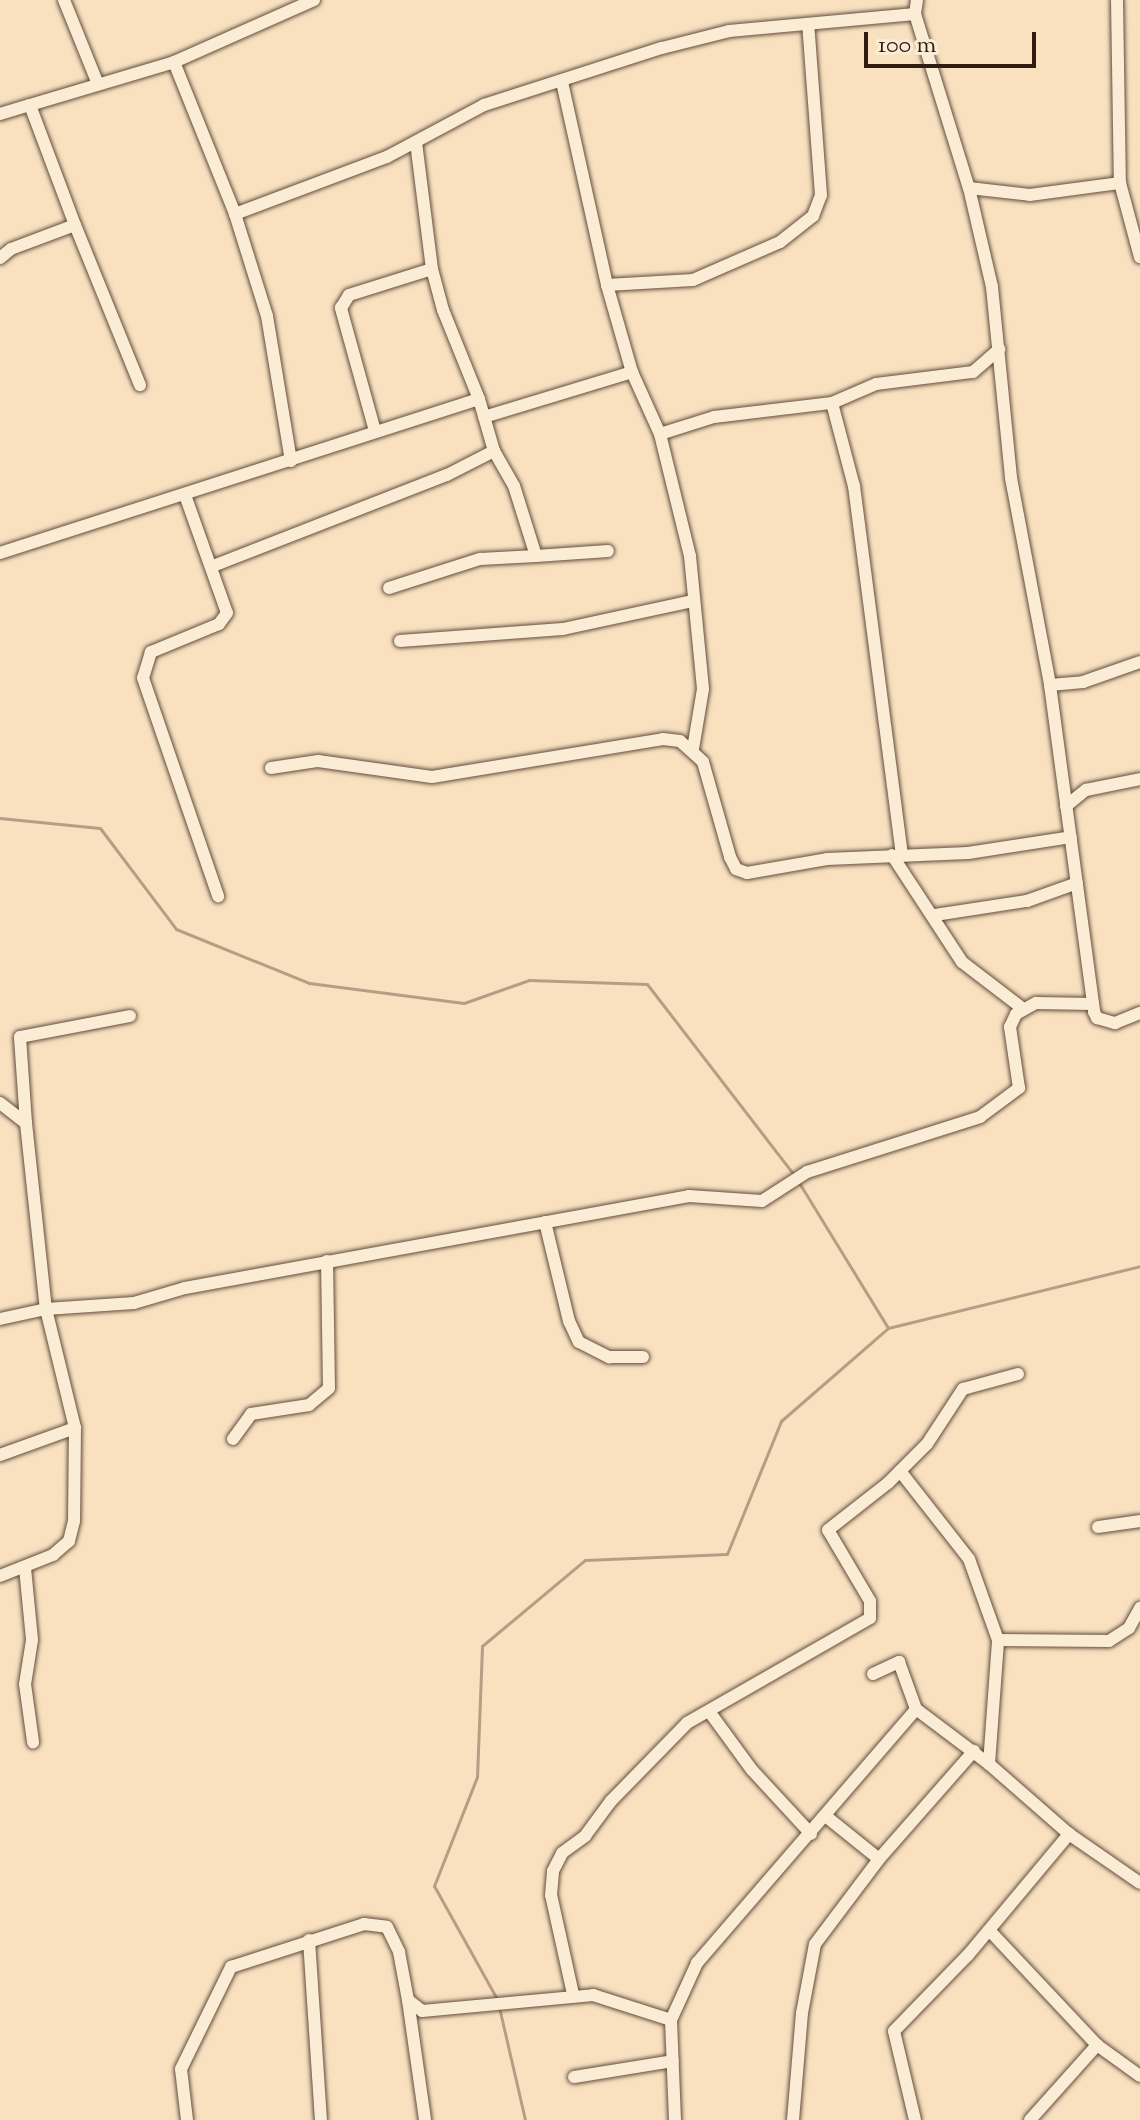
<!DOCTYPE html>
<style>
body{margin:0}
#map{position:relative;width:1140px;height:2120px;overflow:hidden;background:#f9e1c0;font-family:"Sorts Mill Goudy",serif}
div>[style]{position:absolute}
.stream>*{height:3px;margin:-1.5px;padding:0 1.5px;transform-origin:1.5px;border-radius:1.5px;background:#b59e84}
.roads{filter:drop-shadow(0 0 2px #624d3d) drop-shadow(0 0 2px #624d3d)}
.street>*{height:12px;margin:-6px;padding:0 6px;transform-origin:6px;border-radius:6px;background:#fbecd6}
span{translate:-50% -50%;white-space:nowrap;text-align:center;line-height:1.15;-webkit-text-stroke:6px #fbecd6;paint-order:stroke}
.scale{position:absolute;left:864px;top:32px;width:172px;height:36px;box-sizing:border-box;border:4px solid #301c11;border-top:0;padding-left:10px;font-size:24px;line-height:28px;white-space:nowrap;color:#301c11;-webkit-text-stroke:6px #fbecd6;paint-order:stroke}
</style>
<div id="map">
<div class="stream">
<div style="left:0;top:818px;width:100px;rotate:5.7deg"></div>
<div style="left:100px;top:828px;width:126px;rotate:53deg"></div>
<div style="left:176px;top:929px;width:144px;rotate:22.1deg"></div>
<div style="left:309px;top:983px;width:156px;rotate:7.4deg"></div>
<div style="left:464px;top:1003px;width:69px;rotate:-19.5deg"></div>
<div style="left:529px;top:980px;width:118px;rotate:1.9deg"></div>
<div style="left:647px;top:984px;width:241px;rotate:52.4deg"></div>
<div style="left:798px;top:1181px;width:172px;rotate:58.5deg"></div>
<div style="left:497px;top:1999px;width:129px;rotate:-119.1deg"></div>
<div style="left:434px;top:1886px;width:117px;rotate:-68.5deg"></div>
<div style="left:477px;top:1777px;width:131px;rotate:-87.8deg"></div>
<div style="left:482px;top:1646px;width:134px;rotate:-39.9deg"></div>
<div style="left:585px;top:1560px;width:142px;rotate:-2.4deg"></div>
<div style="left:727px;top:1554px;width:144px;rotate:-67.9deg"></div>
<div style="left:781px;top:1421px;width:142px;rotate:-41deg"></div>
<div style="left:888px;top:1328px;width:260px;rotate:-13.8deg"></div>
<div style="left:499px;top:2007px;width:116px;rotate:77deg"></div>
</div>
<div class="roads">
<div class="street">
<div style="left:64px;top:0;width:91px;rotate:68deg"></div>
<div style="left:314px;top:0;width:153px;rotate:156.1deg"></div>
<div style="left:174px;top:62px;width:164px;rotate:68.1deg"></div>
<div style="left:235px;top:214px;width:162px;rotate:-20.6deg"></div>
<div style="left:387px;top:157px;width:110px;rotate:-28.2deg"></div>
<div style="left:484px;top:105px;width:187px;rotate:-17.8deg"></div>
<div style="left:662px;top:48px;width:69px;rotate:-14.2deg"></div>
<div style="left:729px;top:31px;width:187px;rotate:-5.2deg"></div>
<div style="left:915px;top:14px;width:14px;rotate:-82deg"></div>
<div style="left:1117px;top:0;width:183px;rotate:89.1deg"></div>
<div style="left:1120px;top:183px;width:77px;rotate:74.9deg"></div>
<div style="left:915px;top:14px;width:182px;rotate:72.8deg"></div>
<div style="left:969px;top:188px;width:102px;rotate:76.9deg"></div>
<div style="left:992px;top:287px;width:192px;rotate:84.3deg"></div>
<div style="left:1011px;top:478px;width:211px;rotate:79.3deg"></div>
<div style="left:1050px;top:685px;width:330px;rotate:82.3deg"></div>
<div style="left:1094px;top:1012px;width:7px;rotate:63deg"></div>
<div style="left:1097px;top:1018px;width:19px;rotate:16deg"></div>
<div style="left:1115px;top:1023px;width:27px;rotate:-22deg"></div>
<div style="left:562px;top:82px;width:208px;rotate:77.5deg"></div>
<div style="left:607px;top:285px;width:91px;rotate:74deg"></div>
<div style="left:632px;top:372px;width:68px;rotate:65.7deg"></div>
<div style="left:660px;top:434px;width:126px;rotate:76.2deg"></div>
<div style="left:690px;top:556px;width:134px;rotate:84.4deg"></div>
<div style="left:703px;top:689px;width:61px;rotate:99.5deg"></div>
<div style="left:0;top:114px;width:31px;rotate:-17deg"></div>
<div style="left:969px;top:188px;width:61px;rotate:6.5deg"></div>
<div style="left:1030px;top:195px;width:91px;rotate:-7.6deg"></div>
<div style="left:235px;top:214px;width:107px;rotate:72.6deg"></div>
<div style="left:267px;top:316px;width:147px;rotate:80.6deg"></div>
<div style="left:75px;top:225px;width:173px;rotate:67.9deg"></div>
<div style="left:0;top:258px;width:14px;rotate:-39deg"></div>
<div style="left:11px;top:249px;width:68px;rotate:-20.6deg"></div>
<div style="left:75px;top:225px;width:128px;rotate:-110.6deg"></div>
<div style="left:30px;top:105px;width:150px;rotate:-16.6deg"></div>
<div style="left:607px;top:285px;width:86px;rotate:-3.3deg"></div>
<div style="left:693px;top:280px;width:95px;rotate:-23.6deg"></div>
<div style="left:780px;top:242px;width:42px;rotate:-38.2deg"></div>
<div style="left:813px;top:216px;width:22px;rotate:-69deg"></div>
<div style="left:821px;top:195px;width:171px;rotate:-94.3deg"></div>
<div style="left:832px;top:403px;width:86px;rotate:75.2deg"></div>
<div style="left:854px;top:486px;width:371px;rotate:82.6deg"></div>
<div style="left:484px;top:417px;width:155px;rotate:-16.9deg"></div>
<div style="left:375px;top:431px;width:128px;rotate:-105.5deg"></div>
<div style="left:341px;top:308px;width:15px;rotate:-58deg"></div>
<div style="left:349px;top:295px;width:87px;rotate:-17.4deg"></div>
<div style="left:660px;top:434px;width:57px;rotate:-17.5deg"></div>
<div style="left:714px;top:417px;width:119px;rotate:-6.8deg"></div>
<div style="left:832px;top:403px;width:48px;rotate:-23.4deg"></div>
<div style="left:876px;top:384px;width:98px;rotate:-7.1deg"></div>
<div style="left:973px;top:372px;width:35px;rotate:-41deg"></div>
<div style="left:185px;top:495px;width:125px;rotate:70.4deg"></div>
<div style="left:227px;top:613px;width:14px;rotate:126deg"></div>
<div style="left:219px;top:624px;width:74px;rotate:157.6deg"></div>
<div style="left:151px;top:652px;width:27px;rotate:107deg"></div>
<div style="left:143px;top:678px;width:231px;rotate:71deg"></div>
<div style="left:0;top:553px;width:503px;rotate:-17.82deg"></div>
<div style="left:479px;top:399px;width:96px;rotate:-112deg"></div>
<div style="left:443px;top:310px;width:42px;rotate:-105deg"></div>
<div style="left:432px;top:269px;width:127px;rotate:-97.2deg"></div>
<div style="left:536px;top:556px;width:72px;rotate:-4deg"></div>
<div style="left:213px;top:566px;width:251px;rotate:-21.3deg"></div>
<div style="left:447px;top:475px;width:53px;rotate:-27.1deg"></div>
<div style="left:389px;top:588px;width:96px;rotate:-17.7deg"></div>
<div style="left:480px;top:559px;width:56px;rotate:-3.1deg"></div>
<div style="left:536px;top:556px;width:73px;rotate:-107.4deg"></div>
<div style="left:514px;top:486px;width:40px;rotate:-119.7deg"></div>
<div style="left:494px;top:451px;width:54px;rotate:-106.1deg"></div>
<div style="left:400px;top:641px;width:163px;rotate:-4.2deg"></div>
<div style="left:563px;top:629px;width:132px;rotate:-12.2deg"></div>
<div style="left:1050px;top:685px;width:33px;rotate:-5deg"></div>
<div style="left:1083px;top:682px;width:60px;rotate:-19.3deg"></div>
<div style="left:271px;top:768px;width:48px;rotate:-8.5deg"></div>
<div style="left:318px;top:761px;width:115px;rotate:8deg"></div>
<div style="left:432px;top:777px;width:234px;rotate:-9.3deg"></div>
<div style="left:663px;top:739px;width:17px;rotate:7deg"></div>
<div style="left:680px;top:741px;width:31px;rotate:42deg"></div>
<div style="left:703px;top:762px;width:99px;rotate:74.1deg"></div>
<div style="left:730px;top:857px;width:13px;rotate:63deg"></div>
<div style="left:736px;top:869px;width:12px;rotate:20deg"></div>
<div style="left:747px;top:873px;width:81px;rotate:-9.9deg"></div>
<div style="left:827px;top:859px;width:141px;rotate:-2.4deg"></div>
<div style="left:968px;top:853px;width:104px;rotate:-8.8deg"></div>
<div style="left:1066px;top:806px;width:26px;rotate:-39deg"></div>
<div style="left:1086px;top:790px;width:55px;rotate:-11.5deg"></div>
<div style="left:892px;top:855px;width:128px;rotate:56.8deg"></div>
<div style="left:962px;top:962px;width:76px;rotate:37.5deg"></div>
<div style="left:935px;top:915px;width:93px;rotate:-8.7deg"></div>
<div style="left:1027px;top:901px;width:53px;rotate:-19.8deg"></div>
<div style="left:0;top:1103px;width:33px;rotate:38deg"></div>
<div style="left:26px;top:1123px;width:187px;rotate:83.9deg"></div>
<div style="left:46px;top:1309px;width:122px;rotate:76.3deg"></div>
<div style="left:75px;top:1428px;width:93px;rotate:90.6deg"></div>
<div style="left:74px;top:1521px;width:21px;rotate:104deg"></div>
<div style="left:69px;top:1541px;width:21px;rotate:139deg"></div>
<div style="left:53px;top:1555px;width:57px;rotate:158.4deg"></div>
<div style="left:26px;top:1123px;width:86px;rotate:-94deg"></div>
<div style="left:20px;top:1037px;width:112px;rotate:-10.8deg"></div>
<div style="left:545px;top:1222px;width:102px;rotate:76.4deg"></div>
<div style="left:569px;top:1321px;width:23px;rotate:65deg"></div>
<div style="left:579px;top:1342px;width:34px;rotate:27deg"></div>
<div style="left:609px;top:1357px;width:34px"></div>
<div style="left:0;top:1319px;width:47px;rotate:-12.3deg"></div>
<div style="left:46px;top:1309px;width:88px;rotate:-3.9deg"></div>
<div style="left:134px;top:1303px;width:53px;rotate:-16.4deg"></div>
<div style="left:185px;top:1288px;width:512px;rotate:-10.34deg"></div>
<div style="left:689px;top:1196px;width:73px;rotate:3.9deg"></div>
<div style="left:762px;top:1201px;width:54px;rotate:-32.8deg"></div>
<div style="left:807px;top:1172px;width:182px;rotate:-17.6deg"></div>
<div style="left:980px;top:1117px;width:49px;rotate:-36.6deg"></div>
<div style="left:1019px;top:1088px;width:62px;rotate:-98.4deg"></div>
<div style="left:1010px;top:1027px;width:14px;rotate:-65deg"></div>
<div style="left:1016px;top:1014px;width:23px;rotate:-29deg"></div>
<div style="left:1036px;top:1003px;width:57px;rotate:1deg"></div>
<div style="left:233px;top:1439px;width:31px;rotate:-54deg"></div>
<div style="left:251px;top:1414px;width:59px;rotate:-8.8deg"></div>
<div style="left:309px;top:1405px;width:26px;rotate:-40deg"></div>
<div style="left:329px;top:1388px;width:127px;rotate:-90.9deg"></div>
<div style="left:0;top:1455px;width:80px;rotate:-19.8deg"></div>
<div style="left:900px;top:1471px;width:112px;rotate:51.9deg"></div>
<div style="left:969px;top:1559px;width:86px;rotate:70.3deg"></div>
<div style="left:1098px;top:1527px;width:42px;rotate:-8.1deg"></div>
<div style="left:25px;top:1568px;width:72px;rotate:84.4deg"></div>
<div style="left:32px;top:1640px;width:45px;rotate:99deg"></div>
<div style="left:25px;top:1684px;width:59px;rotate:82.1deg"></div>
<div style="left:873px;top:1674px;width:29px;rotate:-25deg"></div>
<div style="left:899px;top:1662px;width:50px;rotate:70.1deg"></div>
<div style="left:916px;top:1709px;width:91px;rotate:37deg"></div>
<div style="left:989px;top:1764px;width:106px;rotate:41.2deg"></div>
<div style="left:1069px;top:1834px;width:86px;rotate:34.6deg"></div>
<div style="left:711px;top:1714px;width:69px;rotate:53.8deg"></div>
<div style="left:752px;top:1770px;width:87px;rotate:47.3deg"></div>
<div style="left:989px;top:1764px;width:124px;rotate:-85.8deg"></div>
<div style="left:998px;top:1640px;width:111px;rotate:0.5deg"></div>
<div style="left:1109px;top:1641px;width:24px;rotate:-33deg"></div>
<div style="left:1129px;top:1628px;width:23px;rotate:-61deg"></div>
<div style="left:828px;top:1818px;width:65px;rotate:38.8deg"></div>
<div style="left:989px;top:1930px;width:158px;rotate:46.8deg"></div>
<div style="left:1097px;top:2045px;width:53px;rotate:35.8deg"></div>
<div style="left:309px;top:1940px;width:180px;rotate:86.2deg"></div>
<div style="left:573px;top:1994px;width:101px;rotate:-102.5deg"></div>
<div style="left:551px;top:1895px;width:24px;rotate:-85deg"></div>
<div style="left:553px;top:1871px;width:20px;rotate:-63deg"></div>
<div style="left:562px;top:1853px;width:29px;rotate:-36deg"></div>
<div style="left:585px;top:1836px;width:44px;rotate:-53.4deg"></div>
<div style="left:611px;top:1801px;width:109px;rotate:-45.7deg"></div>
<div style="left:687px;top:1723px;width:211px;rotate:-29.8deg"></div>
<div style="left:870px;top:1618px;width:17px;rotate:-90deg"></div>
<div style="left:870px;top:1601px;width:82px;rotate:-120.6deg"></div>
<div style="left:828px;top:1530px;width:76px;rotate:-38.1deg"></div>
<div style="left:888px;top:1483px;width:55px;rotate:-45deg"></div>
<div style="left:927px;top:1444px;width:66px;rotate:-56.8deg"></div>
<div style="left:963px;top:1389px;width:57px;rotate:-15.3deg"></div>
<div style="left:408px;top:2000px;width:121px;rotate:81.9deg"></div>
<div style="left:574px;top:2077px;width:100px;rotate:-9.2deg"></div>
<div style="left:187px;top:2120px;width:51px;rotate:-96.7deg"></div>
<div style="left:181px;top:2069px;width:114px;rotate:-63.9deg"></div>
<div style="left:231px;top:1967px;width:140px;rotate:-17.9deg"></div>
<div style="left:364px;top:1924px;width:23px;rotate:7deg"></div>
<div style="left:387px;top:1927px;width:28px;rotate:64deg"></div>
<div style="left:399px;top:1952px;width:49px;rotate:79.4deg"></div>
<div style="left:408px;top:2000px;width:18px;rotate:38deg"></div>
<div style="left:422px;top:2011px;width:172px;rotate:-5.3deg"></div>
<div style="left:593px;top:1995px;width:82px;rotate:17.8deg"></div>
<div style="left:675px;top:2120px;width:100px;rotate:-92.3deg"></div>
<div style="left:671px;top:2020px;width:63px;rotate:-65.5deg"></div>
<div style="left:697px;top:1963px;width:335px;rotate:-49.2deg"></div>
<div style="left:793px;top:2120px;width:107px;rotate:-85.2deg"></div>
<div style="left:802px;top:2013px;width:70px;rotate:-79.3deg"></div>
<div style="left:815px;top:1944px;width:106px;rotate:-53deg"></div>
<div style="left:879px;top:1859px;width:144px;rotate:-48.7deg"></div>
<div style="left:915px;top:2120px;width:91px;rotate:-103.3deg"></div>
<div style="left:894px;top:2031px;width:106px;rotate:-45.8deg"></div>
<div style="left:968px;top:1955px;width:158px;rotate:-50.1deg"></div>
<div style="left:1030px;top:2120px;width:101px;rotate:-48.2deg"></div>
</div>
</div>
<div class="scale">100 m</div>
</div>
